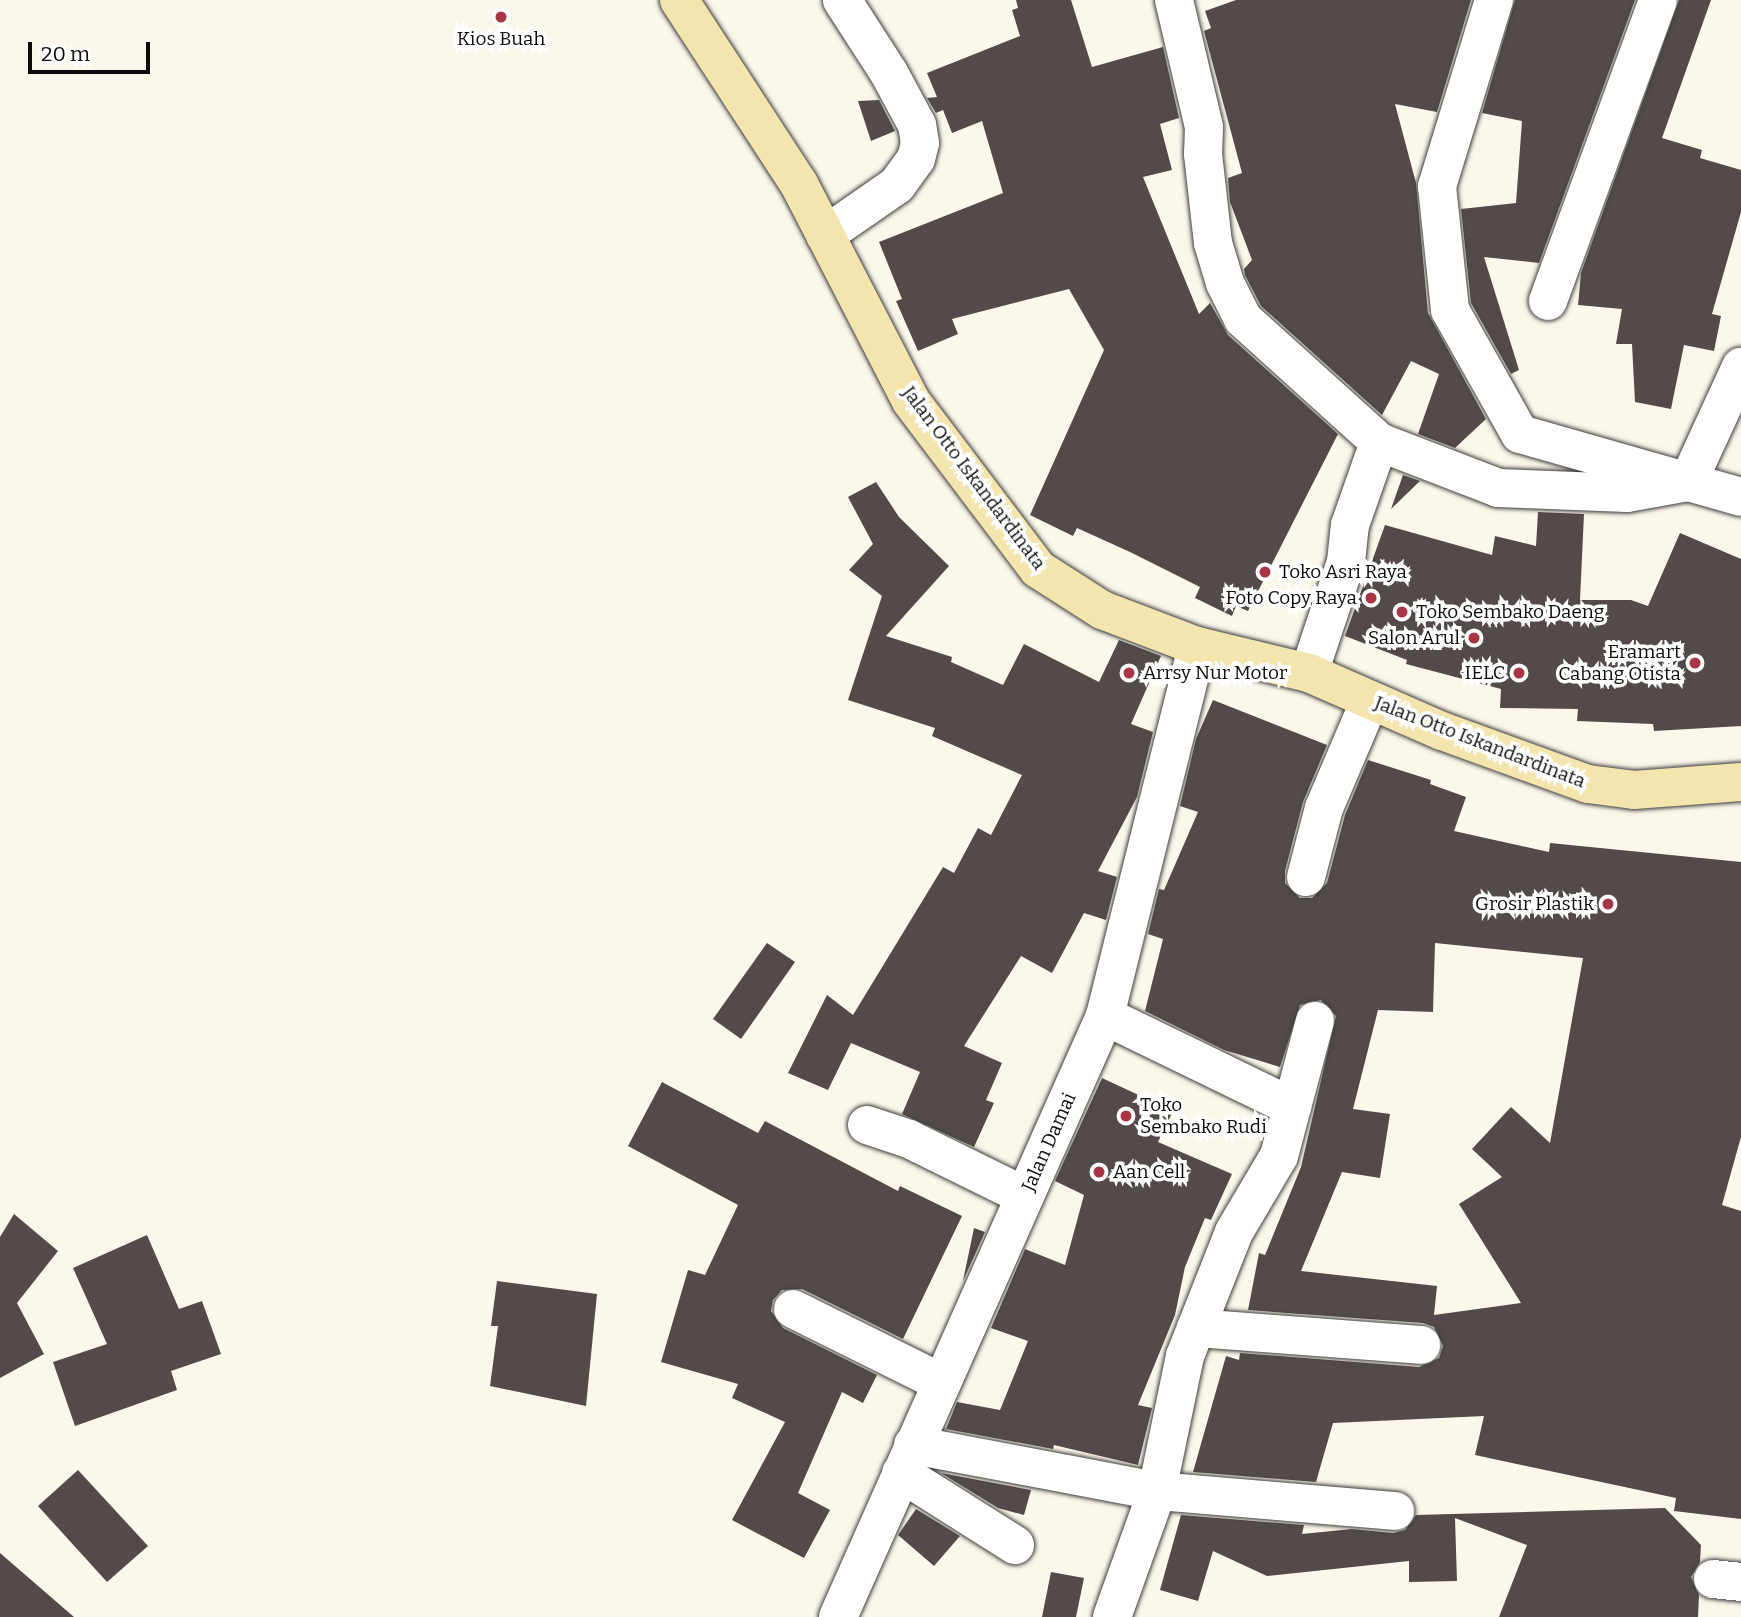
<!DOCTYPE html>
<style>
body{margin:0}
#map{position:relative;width:1741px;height:1617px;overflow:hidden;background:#fcf7eb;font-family:Bitter,serif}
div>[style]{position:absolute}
.building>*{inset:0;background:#524b49}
.roads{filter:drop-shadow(0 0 2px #3e3e3e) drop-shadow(0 0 2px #3e3e3e)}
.street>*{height:38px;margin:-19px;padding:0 19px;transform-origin:19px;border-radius:19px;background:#fff}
.secondary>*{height:38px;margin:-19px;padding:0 19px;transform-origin:19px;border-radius:19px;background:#f4e5ae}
.dots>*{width:19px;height:19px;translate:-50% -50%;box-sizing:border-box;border:4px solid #fff;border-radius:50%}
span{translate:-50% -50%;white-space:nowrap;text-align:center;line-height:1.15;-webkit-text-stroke:7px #fff;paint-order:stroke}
.poi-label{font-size:19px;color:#0b0b0b}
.left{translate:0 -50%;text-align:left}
.right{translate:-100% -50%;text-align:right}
.street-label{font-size:19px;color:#0b0b0b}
.scale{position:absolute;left:28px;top:42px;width:122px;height:32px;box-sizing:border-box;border:4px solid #0b0b0b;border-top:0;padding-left:9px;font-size:21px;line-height:24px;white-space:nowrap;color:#0b0b0b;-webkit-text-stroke:5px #fff;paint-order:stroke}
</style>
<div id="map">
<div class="building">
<div style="clip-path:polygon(1016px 0,1071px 0,1092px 67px,1163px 47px,1179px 118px,1160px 124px,1172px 170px,1143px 177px,1199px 314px,1210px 303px,1228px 335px,1338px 434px,1248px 611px,1236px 606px,1232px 616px,1195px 598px,1200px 587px,1130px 552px,1077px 528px,1073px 536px,1030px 515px,1104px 350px,1069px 289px,952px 319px,958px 334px,918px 351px,896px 301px,902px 299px,879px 242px,1003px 193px,982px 121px,952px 133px,943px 110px,936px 113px,927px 98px,937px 97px,927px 73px,1020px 36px,1012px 10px,1018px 8px)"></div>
<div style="clip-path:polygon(1236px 0,1471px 0,1437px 112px,1395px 104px,1416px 183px,1428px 313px,1486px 419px,1455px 448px,1418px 434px,1439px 374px,1411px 361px,1382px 415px,1261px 306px,1245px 275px,1244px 269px,1252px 260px,1230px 202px,1228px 178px,1242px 173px,1204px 31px,1211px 28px,1205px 11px)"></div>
<div style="clip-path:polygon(1515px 0,1635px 0,1539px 263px,1484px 257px,1519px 370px,1511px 374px,1471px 303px,1461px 209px,1516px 203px,1522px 121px,1482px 113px)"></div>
<div style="clip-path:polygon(1679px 0,1711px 0,1662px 138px,1702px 150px,1700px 158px,1741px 170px,1741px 212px,1712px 314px,1721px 316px,1714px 351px,1684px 345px,1671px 409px,1635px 402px,1632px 344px,1616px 344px,1622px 309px,1578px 305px,1581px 273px)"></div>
<div style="clip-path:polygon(879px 100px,895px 131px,871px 141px,858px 101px)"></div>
<div style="clip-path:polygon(1403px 475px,1420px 481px,1391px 509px)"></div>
<div style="clip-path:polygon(876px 482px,899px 517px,949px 566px,886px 636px,952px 657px,951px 662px,1003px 685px,1024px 644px,1099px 682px,1119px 640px,1161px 656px,1131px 724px,1153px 732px,1137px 797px,1098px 871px,1117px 877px,1106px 920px,1084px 913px,1052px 973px,1021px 956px,964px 1046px,1002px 1063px,986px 1100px,994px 1103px,974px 1147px,902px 1114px,920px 1072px,851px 1043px,828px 1090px,788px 1073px,827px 995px,853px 1015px,943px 867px,954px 873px,978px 828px,991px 835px,1022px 775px,932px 736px,935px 728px,848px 700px,882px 596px,849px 570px,873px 544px,848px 497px)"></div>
<div style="clip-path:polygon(1538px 512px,1584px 514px,1580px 600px,1631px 600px,1648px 606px,1680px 533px,1741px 559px,1741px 726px,1654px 731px,1653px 724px,1577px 721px,1578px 709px,1500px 708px,1501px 689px,1406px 664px,1407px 660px,1345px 636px,1385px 525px,1492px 555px,1495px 536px,1536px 546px)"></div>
<div style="clip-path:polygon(evenodd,1213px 700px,1327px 745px,1303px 802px,1285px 871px,1285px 883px,1300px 898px,1312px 898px,1327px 883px,1345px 815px,1368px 760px,1431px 780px,1430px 784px,1466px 797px,1454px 831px,1549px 852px,1550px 843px,1741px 862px,1741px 1137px,1722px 1205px,1741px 1211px,1741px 1519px,1674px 1511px,1676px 1498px,1475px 1455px,1484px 1416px,1333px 1423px,1316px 1482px,1193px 1472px,1226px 1356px,1239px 1360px,1240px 1353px,1419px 1367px,1439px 1358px,1443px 1346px,1434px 1327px,1423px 1323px,1248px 1310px,1259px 1253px,1265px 1255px,1301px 1167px,1336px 1016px,1321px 1000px,1300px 1005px,1280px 1067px,1224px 1050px,1145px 1011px,1163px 939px,1148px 934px,1159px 889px,1164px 890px,1198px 812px,1180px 806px,1196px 739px,1213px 700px,1435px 943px,1583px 958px,1550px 1143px,1511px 1107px,1472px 1149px,1502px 1177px,1459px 1204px,1521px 1303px,1434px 1315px,1437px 1286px,1301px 1271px,1342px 1172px,1380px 1178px,1390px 1114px,1353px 1109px,1378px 1010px,1433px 1012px,1435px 943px)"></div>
<div style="clip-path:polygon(767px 943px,795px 962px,741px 1039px,713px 1019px)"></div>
<div style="clip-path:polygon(1102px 1078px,1173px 1111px,1158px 1142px,1232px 1174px,1211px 1220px,1205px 1218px,1185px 1267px,1175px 1315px,1138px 1405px,1152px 1408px,1138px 1465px,1054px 1445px,1053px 1449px,946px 1429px,957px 1402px,1000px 1410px,1028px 1341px,991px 1328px,1025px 1249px,1065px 1265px,1084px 1195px,1055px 1181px)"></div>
<div style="clip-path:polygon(662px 1082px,758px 1133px,765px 1121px,898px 1191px,900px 1186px,962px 1216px,903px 1339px,802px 1289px,782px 1290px,773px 1300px,771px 1311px,783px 1328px,877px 1375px,863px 1403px,842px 1392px,798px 1493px,830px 1510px,804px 1558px,732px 1520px,785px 1422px,732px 1398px,738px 1384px,661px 1362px,688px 1270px,705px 1275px,738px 1205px,628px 1146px)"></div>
<div style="clip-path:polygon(14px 1214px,58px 1251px,17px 1303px,44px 1354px,0 1378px,0 1237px)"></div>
<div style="clip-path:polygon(974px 1228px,985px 1232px,963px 1281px)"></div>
<div style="clip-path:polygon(147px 1235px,179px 1309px,202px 1301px,221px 1354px,171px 1371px,177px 1390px,75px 1426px,53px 1362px,107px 1344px,73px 1268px)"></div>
<div style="clip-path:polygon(497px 1281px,597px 1294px,586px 1406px,490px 1386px,498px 1326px,491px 1326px)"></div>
<div style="clip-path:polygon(78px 1470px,148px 1546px,107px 1582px,38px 1506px)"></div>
<div style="clip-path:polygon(941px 1473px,1031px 1490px,1024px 1515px,998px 1508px)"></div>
<div style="clip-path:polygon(1665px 1508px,1701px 1545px,1700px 1562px,1691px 1577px,1699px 1595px,1698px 1617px,1499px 1617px,1527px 1545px,1455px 1518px,1457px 1581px,1409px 1582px,1409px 1561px,1267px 1576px,1213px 1551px,1198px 1601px,1160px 1590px,1181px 1515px,1304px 1525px,1302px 1534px,1352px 1529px,1393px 1533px,1405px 1530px,1416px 1515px)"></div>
<div style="clip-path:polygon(916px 1509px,960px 1536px,934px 1566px,898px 1535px)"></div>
<div style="clip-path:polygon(0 1553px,74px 1617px,0 1617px)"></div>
<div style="clip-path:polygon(1051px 1572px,1084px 1578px,1076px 1617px,1042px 1617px)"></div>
</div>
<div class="roads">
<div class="street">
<div style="left:1174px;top:0;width:130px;rotate:76.7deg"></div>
<div style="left:1204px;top:127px;width:27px;rotate:92deg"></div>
<div style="left:1203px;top:154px;width:90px;rotate:83.6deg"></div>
<div style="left:1213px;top:243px;width:42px;rotate:73.3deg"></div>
<div style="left:1225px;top:283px;width:40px;rotate:63.4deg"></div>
<div style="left:1243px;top:319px;width:183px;rotate:42.1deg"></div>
<div style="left:1494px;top:0;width:195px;rotate:107deg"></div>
<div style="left:1437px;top:186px;width:125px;rotate:84deg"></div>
<div style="left:1450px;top:310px;width:142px;rotate:60.6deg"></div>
<div style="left:1520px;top:434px;width:230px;rotate:15.9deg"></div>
<div style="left:825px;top:235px;width:88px;rotate:-34.8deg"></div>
<div style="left:897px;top:185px;width:32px;rotate:-54deg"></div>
<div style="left:916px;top:159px;width:16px;rotate:-76deg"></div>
<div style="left:920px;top:143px;width:18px;rotate:-99deg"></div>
<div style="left:917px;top:125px;width:59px;rotate:-118.3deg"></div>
<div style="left:889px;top:73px;width:87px;rotate:-122.8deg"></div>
<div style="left:1548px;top:301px;width:320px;rotate:-69.9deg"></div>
<div style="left:1309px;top:673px;width:117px;rotate:-71.6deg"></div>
<div style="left:1346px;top:562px;width:37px;rotate:-84deg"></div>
<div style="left:1350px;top:525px;width:88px;rotate:-70.7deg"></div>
<div style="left:1379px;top:442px;width:128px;rotate:21.1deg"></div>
<div style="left:1498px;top:488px;width:129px;rotate:2.2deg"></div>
<div style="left:1627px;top:493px;width:62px;rotate:-10.2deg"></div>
<div style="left:1688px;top:482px;width:127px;rotate:-65.3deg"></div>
<div style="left:1306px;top:877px;width:71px;rotate:-75.4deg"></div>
<div style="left:1324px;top:808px;width:117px;rotate:-66.9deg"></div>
<div style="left:1105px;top:1016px;width:208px;rotate:25.9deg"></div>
<div style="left:867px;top:1125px;width:44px;rotate:18.4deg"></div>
<div style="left:909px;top:1139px;width:129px;rotate:26.2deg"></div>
<div style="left:793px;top:1309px;width:166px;rotate:26.4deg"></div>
<div style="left:1196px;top:1328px;width:226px;rotate:4.3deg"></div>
<div style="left:913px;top:1445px;width:248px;rotate:10.7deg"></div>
<div style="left:1157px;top:1491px;width:239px;rotate:4.8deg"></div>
<div style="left:901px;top:1473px;width:135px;rotate:32.3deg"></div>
<div style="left:1713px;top:1579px;width:28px;rotate:6deg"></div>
<div style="left:838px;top:1617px;width:658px;rotate:-66.05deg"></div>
<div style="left:1105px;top:1016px;width:381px;rotate:-76deg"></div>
<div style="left:1112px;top:1617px;width:134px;rotate:-70.3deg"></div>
<div style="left:1157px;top:1491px;width:138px;rotate:-78.3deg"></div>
<div style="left:1185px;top:1356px;width:133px;rotate:-68.4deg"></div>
<div style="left:1234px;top:1232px;width:88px;rotate:-59.4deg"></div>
<div style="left:1279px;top:1156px;width:140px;rotate:-75.1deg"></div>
</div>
<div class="secondary">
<div style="left:679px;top:0;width:220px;rotate:56.9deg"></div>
<div style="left:799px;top:184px;width:244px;rotate:62.7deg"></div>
<div style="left:911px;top:401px;width:211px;rotate:52.9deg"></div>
<div style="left:1038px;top:569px;width:76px;rotate:32.6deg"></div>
<div style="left:1102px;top:610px;width:102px;rotate:20.8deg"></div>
<div style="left:1197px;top:646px;width:115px;rotate:13.6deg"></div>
<div style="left:1309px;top:673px;width:145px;rotate:23.6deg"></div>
<div style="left:1442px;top:731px;width:155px;rotate:20deg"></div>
<div style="left:1588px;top:784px;width:46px;rotate:7.4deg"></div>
<div style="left:1634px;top:790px;width:107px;rotate:-4.3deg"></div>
</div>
</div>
<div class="dots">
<div style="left:501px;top:17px;background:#a83647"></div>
<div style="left:1265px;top:572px;background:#a83647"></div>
<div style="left:1371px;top:598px;background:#a83647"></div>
<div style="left:1402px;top:612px;background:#a83647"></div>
<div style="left:1474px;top:638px;background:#a83647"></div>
<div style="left:1695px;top:663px;background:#a83647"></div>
<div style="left:1129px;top:673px;background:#a83647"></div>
<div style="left:1519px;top:673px;background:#a83647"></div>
<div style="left:1608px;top:904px;background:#a83647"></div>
<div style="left:1126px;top:1116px;background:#a83647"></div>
<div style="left:1099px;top:1172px;background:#a83647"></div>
</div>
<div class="poi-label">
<span style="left:501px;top:39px">Kios Buah</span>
<span class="left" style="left:1279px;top:572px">Toko Asri Raya</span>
<span class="right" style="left:1357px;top:598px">Foto Copy Raya</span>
<span class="left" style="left:1416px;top:612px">Toko Sembako Daeng</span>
<span class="right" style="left:1460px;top:638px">Salon Arul</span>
<span class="right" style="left:1681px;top:663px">Eramart<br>Cabang Otista</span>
<span class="left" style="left:1143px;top:673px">Arrsy Nur Motor</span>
<span class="right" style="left:1505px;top:673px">IELC</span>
<span class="right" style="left:1594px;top:904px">Grosir Plastik</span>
<span class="left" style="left:1140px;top:1116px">Toko<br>Sembako Rudi</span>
<span class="left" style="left:1113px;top:1172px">Aan Cell</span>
</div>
<div class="street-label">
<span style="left:974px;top:478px;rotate:53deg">Jalan Otto Iskandardinata</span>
<span style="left:1480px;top:742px;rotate:21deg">Jalan Otto Iskandardinata</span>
<span style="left:1049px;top:1142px;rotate:-66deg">Jalan Damai</span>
</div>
<div class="scale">20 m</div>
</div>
